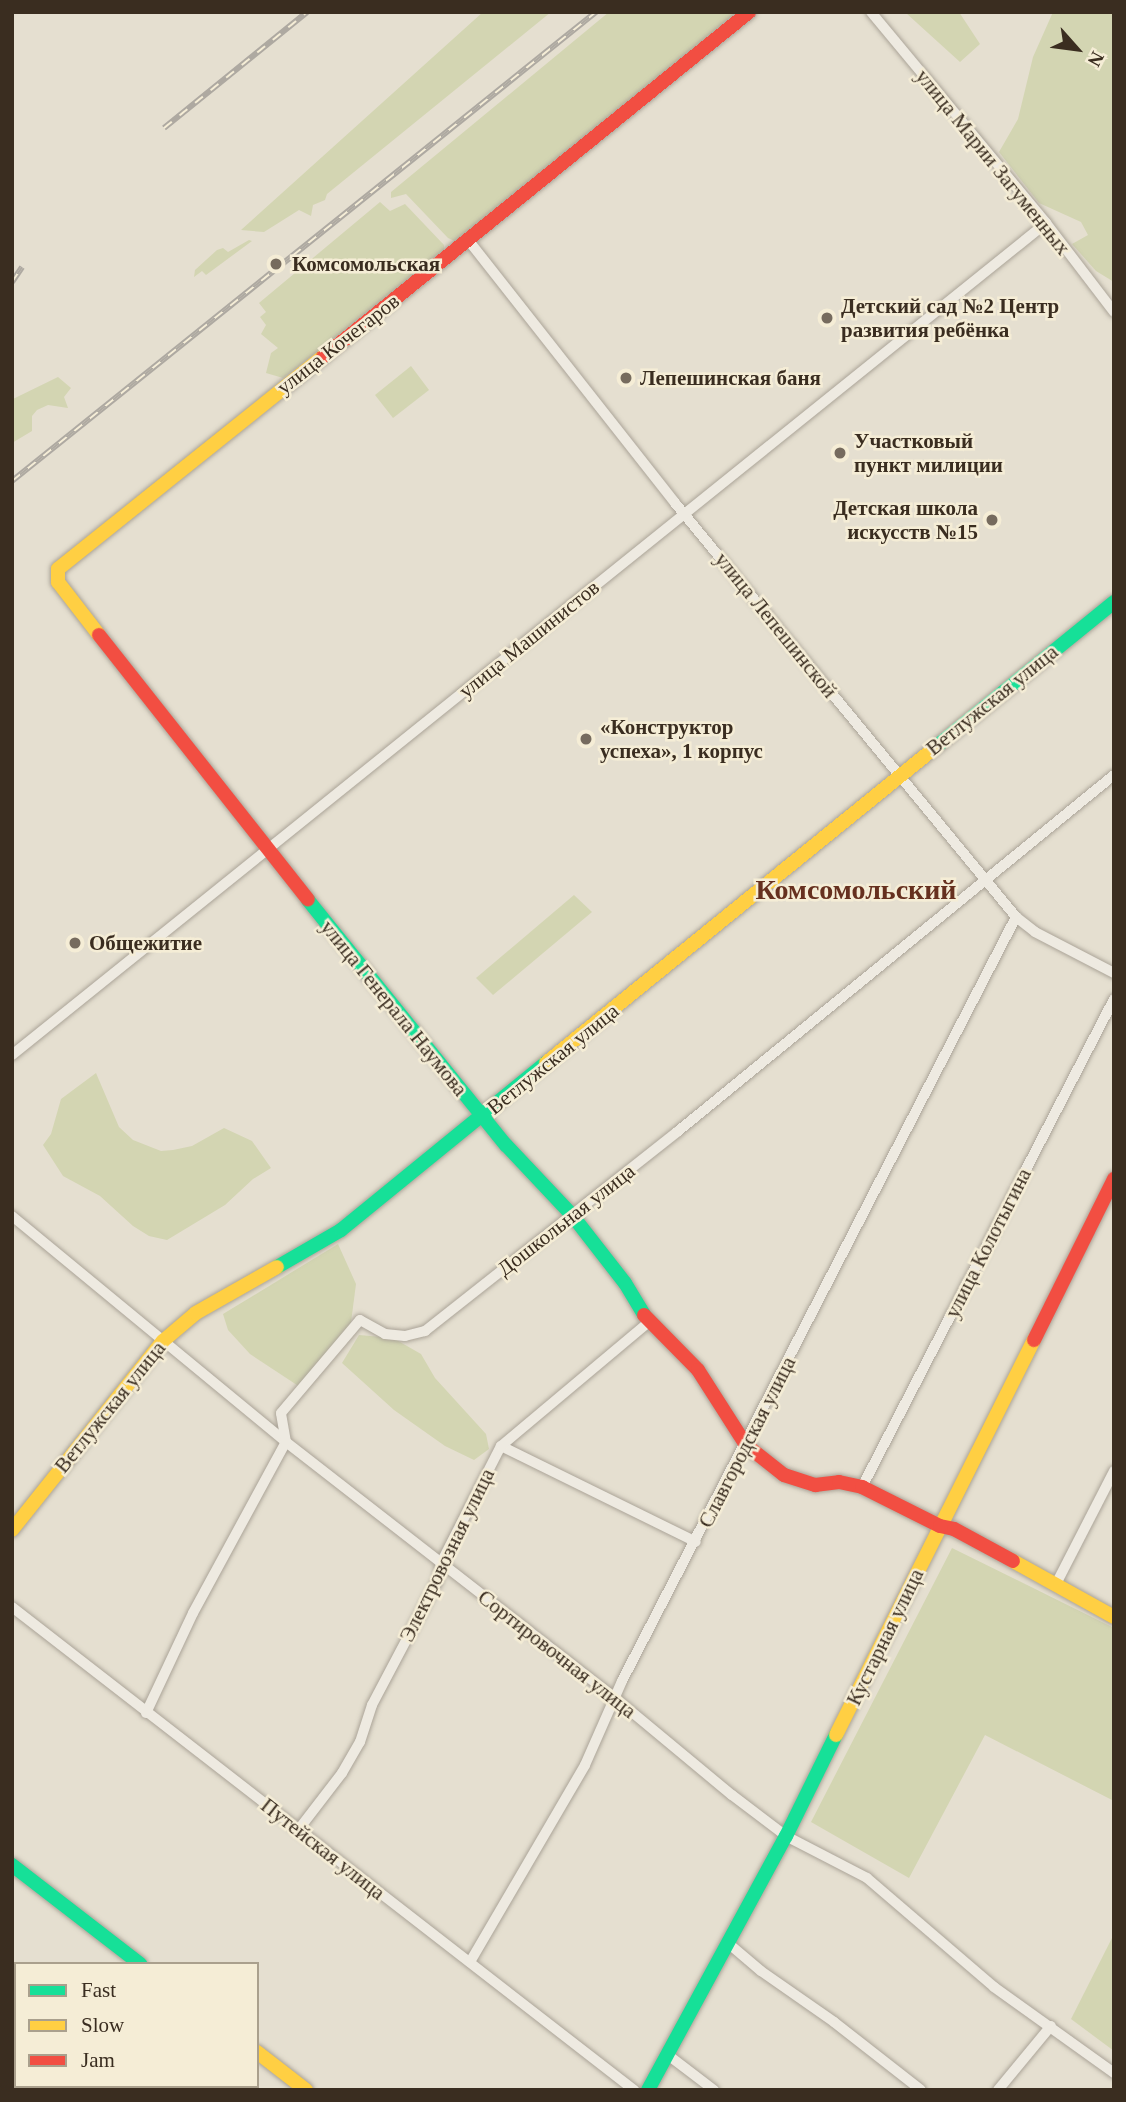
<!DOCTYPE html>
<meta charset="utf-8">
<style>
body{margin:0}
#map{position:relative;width:1126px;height:2102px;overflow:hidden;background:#e5dfd0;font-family:Georgia,serif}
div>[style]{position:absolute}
.green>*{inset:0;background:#d3d5b2}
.roads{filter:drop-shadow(0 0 2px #aba498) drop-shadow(0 0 2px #aba498)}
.street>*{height:10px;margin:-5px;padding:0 5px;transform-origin:5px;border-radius:5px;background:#eeeae1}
.fast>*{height:14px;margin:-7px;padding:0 7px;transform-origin:7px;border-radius:7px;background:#16e098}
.slow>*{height:14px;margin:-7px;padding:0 7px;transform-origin:7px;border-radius:7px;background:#ffcf43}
.jam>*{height:14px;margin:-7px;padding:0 7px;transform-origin:7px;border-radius:7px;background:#f24e42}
.rail>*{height:6px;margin-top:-3px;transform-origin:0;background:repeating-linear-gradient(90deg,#f5edd6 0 10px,#aea9a1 0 20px);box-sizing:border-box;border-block:2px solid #aea9a1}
.dots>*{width:19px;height:19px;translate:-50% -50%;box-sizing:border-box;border:4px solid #f5edd6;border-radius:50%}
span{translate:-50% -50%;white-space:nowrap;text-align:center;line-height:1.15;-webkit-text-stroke:5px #f5edd6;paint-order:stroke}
.street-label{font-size:21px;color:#3a2d20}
.poi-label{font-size:21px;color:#3a2d20;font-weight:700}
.left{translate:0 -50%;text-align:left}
.right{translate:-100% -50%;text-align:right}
.district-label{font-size:28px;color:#66301f;font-weight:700}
.frame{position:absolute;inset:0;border:14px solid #3a2d20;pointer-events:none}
.legend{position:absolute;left:14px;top:1962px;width:245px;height:126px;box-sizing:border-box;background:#f5edd6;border:2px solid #aaa08d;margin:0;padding:9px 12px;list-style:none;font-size:21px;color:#3a2d20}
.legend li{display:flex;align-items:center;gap:14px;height:35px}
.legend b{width:35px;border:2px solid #aaa08d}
.north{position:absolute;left:1042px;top:14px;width:70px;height:70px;-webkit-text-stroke:5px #f5edd6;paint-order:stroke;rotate:118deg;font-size:19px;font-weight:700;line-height:28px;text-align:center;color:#3a2d20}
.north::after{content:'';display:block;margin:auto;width:24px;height:32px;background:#3a2d20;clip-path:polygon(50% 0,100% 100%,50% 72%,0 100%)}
</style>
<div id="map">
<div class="green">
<div style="clip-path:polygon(483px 12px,551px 12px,327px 194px,325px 200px,313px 205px,311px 216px,299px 210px,264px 232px,241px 230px)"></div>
<div style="clip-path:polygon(609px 12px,737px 12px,463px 241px,457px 242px,448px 238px,406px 194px,391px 198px,391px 192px)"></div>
<div style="clip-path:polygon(896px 12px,959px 12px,980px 44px,960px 62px,906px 13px)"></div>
<div style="clip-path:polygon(1053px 12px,1114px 12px,1114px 282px,1096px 271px,1072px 244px,1088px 235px,1081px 222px,1039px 203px,999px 152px,1018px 119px,1033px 57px)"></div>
<div style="clip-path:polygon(380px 202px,390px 211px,405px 204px,444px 245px,444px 254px,283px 378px,266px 373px,271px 353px,278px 348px,261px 334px,266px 325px,260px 317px,266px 312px,259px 303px)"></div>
<div style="clip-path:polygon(249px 240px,252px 241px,206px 275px,202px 271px,194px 277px,195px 270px,217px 250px,223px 248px,228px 252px)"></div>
<div style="clip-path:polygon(411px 366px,429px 390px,393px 418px,375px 395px)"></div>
<div style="clip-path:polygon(58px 377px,71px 388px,64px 397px,68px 408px,48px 405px,37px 410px,32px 416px,32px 431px,12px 443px,13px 399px)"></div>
<div style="clip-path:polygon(574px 895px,592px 912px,493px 995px,476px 978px)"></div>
<div style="clip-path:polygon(96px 1073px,119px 1127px,133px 1140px,161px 1151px,173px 1150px,192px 1146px,224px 1128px,252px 1141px,271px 1168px,253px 1179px,225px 1205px,167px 1240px,149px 1236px,133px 1226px,100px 1196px,63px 1176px,43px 1145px,51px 1134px,61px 1099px)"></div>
<div style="clip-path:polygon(338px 1244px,356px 1284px,350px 1330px,303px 1389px,250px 1354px,228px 1330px,223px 1314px)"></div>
<div style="clip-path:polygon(359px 1335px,393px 1338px,421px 1354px,435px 1378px,486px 1434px,489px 1449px,474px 1460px,445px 1446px,394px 1410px,342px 1363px)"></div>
<div style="clip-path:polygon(952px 1548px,1114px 1628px,1114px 1801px,985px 1735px,909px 1878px,811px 1822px)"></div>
<div style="clip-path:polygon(1114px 1934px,1114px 2051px,1071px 2019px)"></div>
<div style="clip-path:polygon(12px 2030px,16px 2033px,16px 2086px,95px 2086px,100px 2090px,12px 2090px)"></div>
</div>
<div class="roads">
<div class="street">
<div style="left:871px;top:12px;width:274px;rotate:50.3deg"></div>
<div style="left:1046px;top:223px;width:112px;rotate:52.6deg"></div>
<div style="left:469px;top:241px;width:333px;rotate:51.8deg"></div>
<div style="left:675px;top:503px;width:536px;rotate:50.52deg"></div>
<div style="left:1016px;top:917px;width:24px;rotate:38deg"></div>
<div style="left:1035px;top:932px;width:89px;rotate:27.4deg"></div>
<div style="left:12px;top:1055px;width:1327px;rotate:-38.82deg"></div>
<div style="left:12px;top:1216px;width:355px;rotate:39.5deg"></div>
<div style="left:286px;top:1442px;width:417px;rotate:37.9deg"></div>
<div style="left:615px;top:1698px;width:152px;rotate:39.7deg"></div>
<div style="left:732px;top:1795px;width:68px;rotate:37.2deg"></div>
<div style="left:786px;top:1836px;width:91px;rotate:27.4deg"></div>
<div style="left:867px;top:1878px;width:167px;rotate:40.6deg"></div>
<div style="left:994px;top:1987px;width:148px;rotate:35.6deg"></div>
<div style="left:501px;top:1446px;width:217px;rotate:26.2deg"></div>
<div style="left:862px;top:1487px;width:549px;rotate:-62.69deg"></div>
<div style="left:1056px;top:1584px;width:127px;rotate:-62.8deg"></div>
<div style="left:12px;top:1607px;width:788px;rotate:37.83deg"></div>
<div style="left:146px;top:1713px;width:110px;rotate:-64.8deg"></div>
<div style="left:193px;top:1613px;width:195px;rotate:-61.5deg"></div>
<div style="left:286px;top:1442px;width:29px;rotate:-100deg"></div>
<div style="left:281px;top:1413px;width:122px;rotate:-49.7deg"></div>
<div style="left:360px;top:1320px;width:29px;rotate:29deg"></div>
<div style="left:385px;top:1334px;width:20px;rotate:6deg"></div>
<div style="left:405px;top:1336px;width:21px;rotate:-14deg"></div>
<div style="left:425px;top:1331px;width:321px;rotate:-38.3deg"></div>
<div style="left:677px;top:1132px;width:564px;rotate:-39.25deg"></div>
<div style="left:299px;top:1829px;width:71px;rotate:-52.5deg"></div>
<div style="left:342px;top:1773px;width:36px;rotate:-60deg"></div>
<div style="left:360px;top:1742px;width:39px;rotate:-72deg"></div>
<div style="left:372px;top:1705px;width:141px;rotate:-62.2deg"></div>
<div style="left:438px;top:1580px;width:17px;rotate:-80deg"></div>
<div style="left:441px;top:1563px;width:131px;rotate:-62.9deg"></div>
<div style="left:501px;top:1446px;width:193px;rotate:-40deg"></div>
<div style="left:728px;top:1943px;width:43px;rotate:40.3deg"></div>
<div style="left:761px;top:1971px;width:89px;rotate:34.9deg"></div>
<div style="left:834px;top:2022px;width:110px;rotate:38deg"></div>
<div style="left:470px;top:1962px;width:228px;rotate:-59.7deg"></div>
<div style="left:585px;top:1765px;width:92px;rotate:-66.2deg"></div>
<div style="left:622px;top:1681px;width:860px;rotate:-62.72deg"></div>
<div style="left:668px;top:2055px;width:58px;rotate:37.3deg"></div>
<div style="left:998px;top:2090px;width:83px;rotate:-50.4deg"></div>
</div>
<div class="fast">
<div style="left:937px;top:746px;width:228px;rotate:-39.1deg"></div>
<div style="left:308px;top:900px;width:315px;rotate:51.1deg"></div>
<div style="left:506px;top:1145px;width:96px;rotate:46.7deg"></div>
<div style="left:572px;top:1215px;width:86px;rotate:52.1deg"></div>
<div style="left:625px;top:1283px;width:37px;rotate:59deg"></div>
<div style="left:277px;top:1267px;width:74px;rotate:-30deg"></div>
<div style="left:341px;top:1230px;width:264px;rotate:-39.2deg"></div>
<div style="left:12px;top:1865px;width:162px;rotate:37.7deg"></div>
<div style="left:648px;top:2090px;width:289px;rotate:-61.5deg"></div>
<div style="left:786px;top:1836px;width:113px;rotate:-63.7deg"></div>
</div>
<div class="slow">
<div style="left:99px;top:635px;width:67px;rotate:-127.7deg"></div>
<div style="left:58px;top:582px;width:13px;rotate:-90deg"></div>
<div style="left:58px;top:569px;width:339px;rotate:-38.7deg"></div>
<div style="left:546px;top:1063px;width:503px;rotate:-39.03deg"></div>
<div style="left:12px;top:1530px;width:242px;rotate:-51.4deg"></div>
<div style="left:163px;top:1341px;width:43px;rotate:-40.3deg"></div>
<div style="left:196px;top:1313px;width:93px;rotate:-29.6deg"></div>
<div style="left:1013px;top:1561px;width:115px;rotate:29deg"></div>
<div style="left:836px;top:1735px;width:442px;rotate:-63.4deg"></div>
<div style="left:257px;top:2052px;width:62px;rotate:37.8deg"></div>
</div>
<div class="jam">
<div style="left:323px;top:357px;width:548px;rotate:-39deg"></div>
<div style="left:99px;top:635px;width:337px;rotate:51.7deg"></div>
<div style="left:644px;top:1315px;width:77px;rotate:45.5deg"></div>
<div style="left:698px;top:1370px;width:89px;rotate:57.4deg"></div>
<div style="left:746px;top:1445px;width:48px;rotate:38.3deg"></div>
<div style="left:784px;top:1475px;width:33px;rotate:18deg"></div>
<div style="left:815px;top:1485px;width:24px;rotate:-7deg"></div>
<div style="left:839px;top:1482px;width:24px;rotate:12deg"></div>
<div style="left:862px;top:1487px;width:87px;rotate:26.6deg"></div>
<div style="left:940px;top:1526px;width:14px;rotate:12deg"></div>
<div style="left:954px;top:1529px;width:67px;rotate:28.5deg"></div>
<div style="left:1034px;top:1340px;width:180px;rotate:-63.6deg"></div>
</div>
</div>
<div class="rail">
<div style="left:164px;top:128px;width:184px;rotate:-39deg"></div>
<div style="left:12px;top:282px;width:18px;rotate:-56deg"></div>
<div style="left:12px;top:481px;width:749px;rotate:-38.77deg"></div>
</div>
<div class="dots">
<div style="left:276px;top:264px;background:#766b5e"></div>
<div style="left:827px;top:318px;background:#766b5e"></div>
<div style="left:626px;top:378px;background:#766b5e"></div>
<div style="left:840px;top:453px;background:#766b5e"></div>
<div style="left:992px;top:520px;background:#766b5e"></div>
<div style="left:586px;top:739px;background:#766b5e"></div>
<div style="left:75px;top:943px;background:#766b5e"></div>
</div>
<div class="street-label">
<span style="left:993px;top:162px;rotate:51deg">улица Марии Загуменных</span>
<span style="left:338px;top:344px;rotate:-38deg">улица Кочегаров</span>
<span style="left:776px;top:625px;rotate:51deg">улица Лепешинской</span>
<span style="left:529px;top:639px;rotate:-39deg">улица Машинистов</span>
<span style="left:992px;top:700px;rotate:-39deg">Ветлужская улица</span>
<span style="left:394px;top:1008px;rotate:51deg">улица Генерала Наумова</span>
<span style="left:553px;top:1059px;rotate:-39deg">Ветлужская улица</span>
<span style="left:566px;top:1220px;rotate:-38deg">Дошкольная улица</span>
<span style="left:988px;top:1243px;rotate:-63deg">улица Колотыгина</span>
<span style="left:110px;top:1407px;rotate:-51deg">Ветлужская улица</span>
<span style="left:747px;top:1442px;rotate:-63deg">Славгородская улица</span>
<span style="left:447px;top:1555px;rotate:-64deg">Электровозная улица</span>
<span style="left:885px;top:1637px;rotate:-64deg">Кустарная улица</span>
<span style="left:557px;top:1654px;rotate:38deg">Сортировочная улица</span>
<span style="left:323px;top:1849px;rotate:38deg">Путейская улица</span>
</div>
<div class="poi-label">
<span class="left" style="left:292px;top:264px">Комсомольская</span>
<span class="left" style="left:841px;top:318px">Детский сад №2 Центр<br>развития ребёнка</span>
<span class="left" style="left:640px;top:378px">Лепешинская баня</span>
<span class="left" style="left:854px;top:453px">Участковый<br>пункт милиции</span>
<span class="right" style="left:978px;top:520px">Детская школа<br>искусств №15</span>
<span class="left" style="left:600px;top:739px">«Конструктор<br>успеха», 1 корпус</span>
<span class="left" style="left:89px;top:943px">Общежитие</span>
</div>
<div class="district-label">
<span style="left:856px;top:890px">Комсомольский</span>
</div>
<div class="frame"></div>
<ul class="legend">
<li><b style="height:9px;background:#16e098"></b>Fast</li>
<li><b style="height:9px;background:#ffcf43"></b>Slow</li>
<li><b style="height:9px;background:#f24e42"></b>Jam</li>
</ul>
<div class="north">N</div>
</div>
